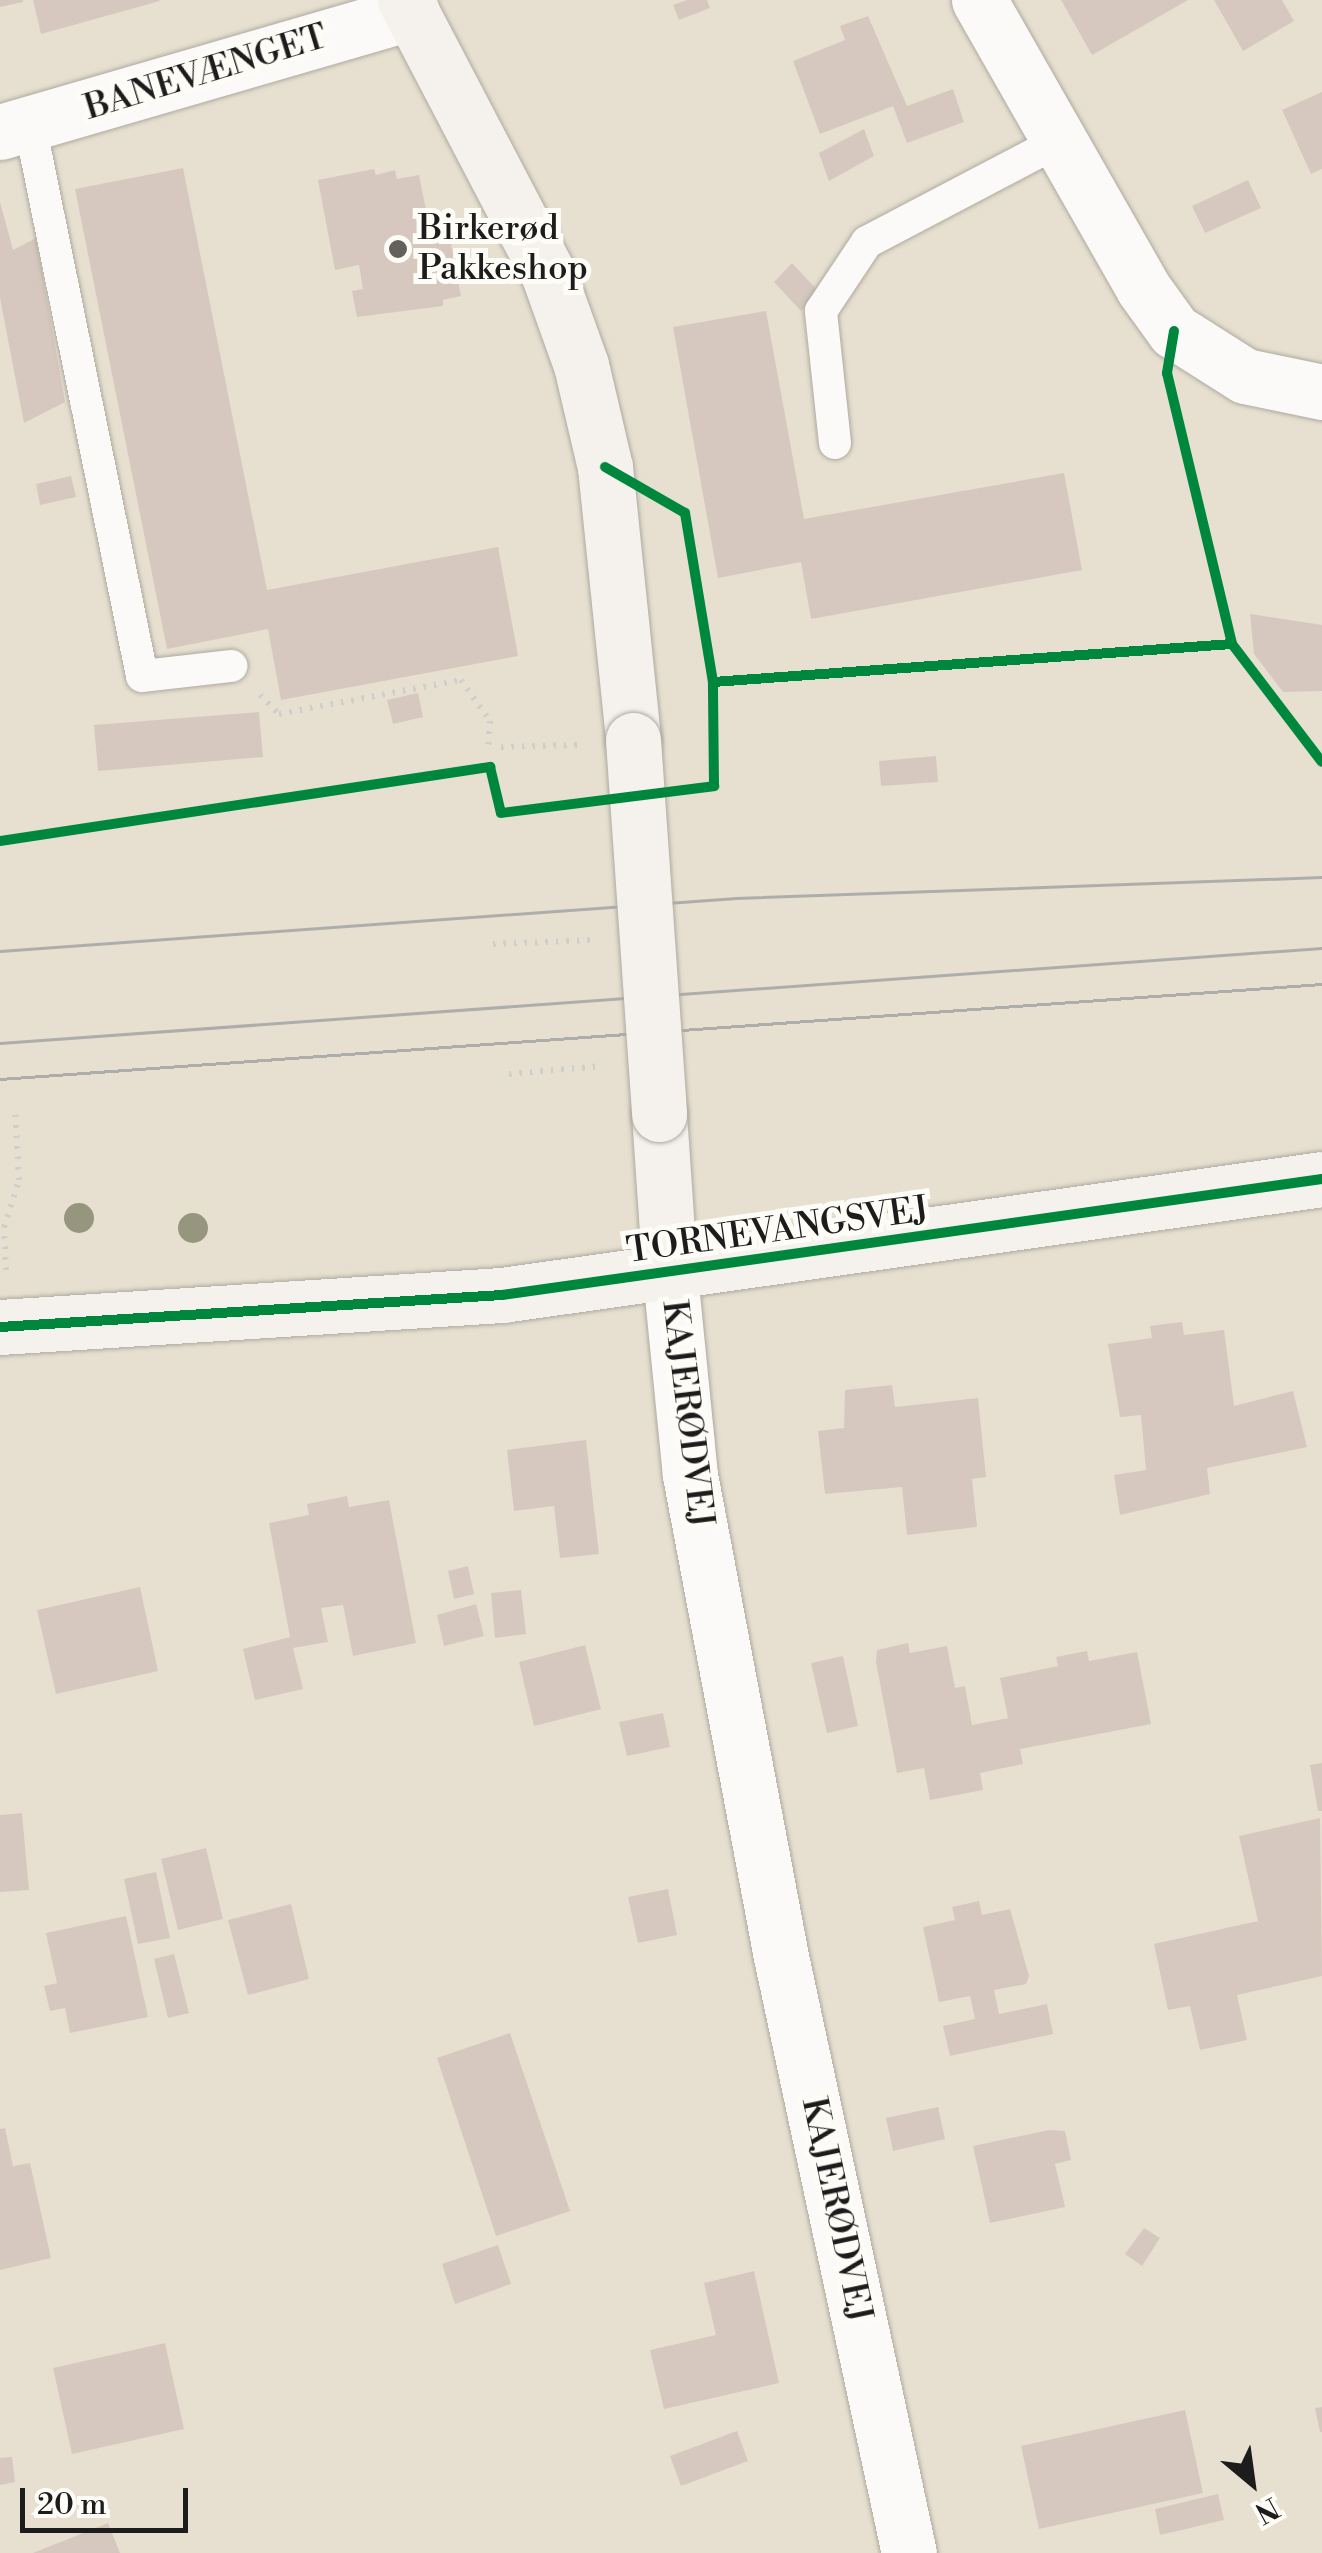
<!DOCTYPE html>
<meta charset="utf-8">
<style>
body{margin:0}
#map{position:relative;width:1322px;height:2553px;overflow:hidden;background:#e7e0d0;font-family:"Libre Bodoni",serif}
div>[style]{position:absolute}
.building>*{inset:0;background:#d6c8bf}
.path>*{height:6px;margin-top:-3px;transform-origin:0;background:repeating-linear-gradient(90deg,#d0ceca 0 2.5px,transparent 0 10.5px)}
.roads{filter:drop-shadow(0 0 2px #aeaaa0) drop-shadow(0 0 2px #aeaaa0)}
.lane>*{height:32px;margin:-16px;padding:0 16px;transform-origin:16px;border-radius:16px;background:#fbfaf8}
.street>*{height:55px;margin:-27.5px;padding:0 27.5px;transform-origin:27.5px;border-radius:27.5px;background:#fbfaf8}
.secondary>*{height:55px;margin:-27.5px;padding:0 27.5px;transform-origin:27.5px;border-radius:27.5px;background:#f5f2ee}
.tram>*{height:2.5px;margin:-1.25px;padding:0 1.25px;transform-origin:1.25px;border-radius:1.25px;background:#aeadab}
.bridges{filter:drop-shadow(0 0 2px #aeaaa0) drop-shadow(0 0 2px #aeaaa0)}
.secondary-bridge>*{height:55px;margin:-27.5px;padding:0 27.5px;transform-origin:27.5px;border-radius:27.5px;background:#f5f2ee}
.cycleway>*{height:10px;margin:-5px;padding:0 5px;transform-origin:5px;border-radius:5px;background:#00873e}
.trees>*{width:30px;height:30px;margin:-15px;border-radius:50%;background:#95967d}
.dots>*{width:28px;height:28px;translate:-50% -50%;box-sizing:border-box;border:5px solid #fdfcf7;border-radius:50%}
span{translate:-50% -50%;white-space:nowrap;text-align:center;line-height:1.15;-webkit-text-stroke:10px #fdfcf7;paint-order:stroke}
.street-label{font-size:35px;color:#1c1c1c}
.poi-label{font-size:35px;color:#1c1c1c}
.left{translate:0 -50%;text-align:left}
.north{position:absolute;left:1202px;top:2433px;width:100px;height:100px;-webkit-text-stroke:8px #fdfcf7;paint-order:stroke;rotate:151deg;font-size:28px;font-weight:700;line-height:40px;text-align:center;color:#1c1c1c}
.north::after{content:'';display:block;margin:auto;width:35px;height:45px;background:#1c1c1c;clip-path:polygon(50% 0,100% 100%,50% 72%,0 100%)}
.scale{position:absolute;left:20px;top:2488px;width:168px;height:45px;box-sizing:border-box;border:5px solid #1c1c1c;border-top:0;padding-left:12px;font-size:30px;line-height:35px;white-space:nowrap;color:#1c1c1c;-webkit-text-stroke:8px #fdfcf7;paint-order:stroke}
</style>
<div id="map">
<div class="building">
<div style="clip-path:polygon(0 0,23px 0,23px 2px,0 7px)"></div>
<div style="clip-path:polygon(33px 0,159px 0,160px 1px,41px 34px)"></div>
<div style="clip-path:polygon(687px 0,707px 0,710px 8px,679px 20px,673px 5px)"></div>
<div style="clip-path:polygon(1061px 0,1188px 0,1092px 55px)"></div>
<div style="clip-path:polygon(1214px 0,1282px 0,1294px 21px,1243px 51px)"></div>
<div style="clip-path:polygon(868px 16px,907px 106px,953px 89px,964px 122px,907px 143px,893px 106px,820px 134px,793px 61px,845px 40px,840px 26px)"></div>
<div style="clip-path:polygon(1322px 92px,1322px 169px,1311px 174px,1282px 110px)"></div>
<div style="clip-path:polygon(864px 129px,874px 156px,829px 181px,819px 153px)"></div>
<div style="clip-path:polygon(183px 168px,267px 590px,498px 547px,518px 656px,281px 700px,268px 629px,167px 649px,75px 189px)"></div>
<div style="clip-path:polygon(374px 169px,376px 175px,395px 170px,397px 179px,419px 175px,430px 230px,448px 227px,461px 296px,443px 300px,443px 306px,357px 317px,352px 291px,363px 289px,359px 265px,335px 270px,318px 180px)"></div>
<div style="clip-path:polygon(1248px 180px,1261px 208px,1205px 233px,1192px 206px)"></div>
<div style="clip-path:polygon(0 202px,13px 250px,36px 238px,65px 402px,24px 423px,0 298px)"></div>
<div style="clip-path:polygon(792px 263px,820px 293px,801px 311px,774px 282px)"></div>
<div style="clip-path:polygon(766px 311px,804px 519px,1064px 473px,1082px 570px,811px 619px,801px 562px,718px 578px,673px 327px)"></div>
<div style="clip-path:polygon(71px 476px,76px 497px,40px 505px,36px 484px)"></div>
<div style="clip-path:polygon(1250px 614px,1322px 625px,1322px 691px,1283px 692px,1254px 654px)"></div>
<div style="clip-path:polygon(418px 693px,423px 717px,393px 724px,387px 700px)"></div>
<div style="clip-path:polygon(259px 712px,263px 757px,98px 771px,94px 725px)"></div>
<div style="clip-path:polygon(936px 756px,938px 782px,881px 786px,879px 761px)"></div>
<div style="clip-path:polygon(1182px 1322px,1184px 1335px,1224px 1330px,1234px 1406px,1293px 1391px,1307px 1447px,1207px 1468px,1210px 1494px,1120px 1515px,1114px 1475px,1146px 1470px,1141px 1415px,1120px 1417px,1108px 1344px,1152px 1338px,1150px 1326px)"></div>
<div style="clip-path:polygon(892px 1385px,895px 1407px,978px 1398px,986px 1477px,972px 1479px,977px 1527px,907px 1535px,902px 1487px,825px 1494px,818px 1431px,844px 1428px,845px 1390px)"></div>
<div style="clip-path:polygon(586px 1440px,599px 1554px,560px 1558px,554px 1506px,514px 1511px,507px 1450px)"></div>
<div style="clip-path:polygon(347px 1496px,349px 1507px,389px 1500px,416px 1643px,353px 1656px,343px 1605px,321px 1608px,328px 1642px,293px 1648px,303px 1689px,255px 1700px,243px 1649px,290px 1637px,269px 1523px,309px 1515px,307px 1504px)"></div>
<div style="clip-path:polygon(468px 1566px,474px 1594px,454px 1599px,448px 1571px)"></div>
<div style="clip-path:polygon(140px 1587px,158px 1671px,56px 1694px,37px 1610px)"></div>
<div style="clip-path:polygon(521px 1590px,526px 1634px,495px 1638px,491px 1593px)"></div>
<div style="clip-path:polygon(476px 1604px,484px 1636px,444px 1646px,437px 1615px)"></div>
<div style="clip-path:polygon(908px 1643px,910px 1653px,947px 1646px,955px 1688px,965px 1686px,972px 1725px,1008px 1718px,1000px 1678px,1058px 1666px,1056px 1657px,1087px 1651px,1089px 1661px,1137px 1652px,1151px 1724px,1020px 1749px,1023px 1764px,980px 1773px,983px 1790px,930px 1800px,924px 1768px,897px 1773px,876px 1662px,877px 1650px)"></div>
<div style="clip-path:polygon(585px 1645px,601px 1709px,534px 1726px,519px 1662px)"></div>
<div style="clip-path:polygon(843px 1656px,858px 1726px,827px 1733px,811px 1663px)"></div>
<div style="clip-path:polygon(663px 1713px,670px 1747px,627px 1756px,619px 1722px)"></div>
<div style="clip-path:polygon(1322px 1763px,1322px 1811px,1318px 1811px,1310px 1765px)"></div>
<div style="clip-path:polygon(22px 1813px,29px 1890px,0 1892px,0 1815px)"></div>
<div style="clip-path:polygon(1320px 1818px,1322px 1976px,1237px 1995px,1247px 2040px,1200px 2050px,1190px 2006px,1168px 2010px,1154px 1944px,1258px 1921px,1239px 1836px)"></div>
<div style="clip-path:polygon(206px 1848px,223px 1919px,178px 1930px,161px 1859px)"></div>
<div style="clip-path:polygon(156px 1872px,170px 1938px,138px 1944px,124px 1879px)"></div>
<div style="clip-path:polygon(668px 1889px,677px 1935px,638px 1943px,628px 1897px)"></div>
<div style="clip-path:polygon(979px 1901px,982px 1915px,1010px 1909px,1029px 1976px,1026px 1984px,994px 1990px,999px 2014px,1047px 2004px,1053px 2034px,950px 2056px,943px 2026px,975px 2019px,970px 1996px,939px 2002px,923px 1927px,955px 1920px,952px 1907px)"></div>
<div style="clip-path:polygon(291px 1904px,309px 1979px,248px 1995px,228px 1920px)"></div>
<div style="clip-path:polygon(126px 1916px,148px 2017px,70px 2033px,65px 2008px,50px 2011px,44px 1986px,57px 1983px,46px 1933px)"></div>
<div style="clip-path:polygon(174px 1954px,189px 2013px,168px 2018px,154px 1959px)"></div>
<div style="clip-path:polygon(510px 2033px,570px 2211px,496px 2236px,437px 2058px)"></div>
<div style="clip-path:polygon(938px 2107px,945px 2139px,893px 2151px,886px 2118px)"></div>
<div style="clip-path:polygon(5px 2128px,13px 2166px,30px 2163px,51px 2258px,0 2270px,0 2129px)"></div>
<div style="clip-path:polygon(1049px 2130px,1065px 2131px,1071px 2160px,1055px 2164px,1065px 2207px,990px 2223px,973px 2146px)"></div>
<div style="clip-path:polygon(1144px 2228px,1160px 2238px,1142px 2266px,1125px 2254px)"></div>
<div style="clip-path:polygon(498px 2245px,511px 2284px,455px 2304px,442px 2264px)"></div>
<div style="clip-path:polygon(754px 2271px,779px 2383px,664px 2409px,650px 2350px,716px 2335px,704px 2283px)"></div>
<div style="clip-path:polygon(165px 2343px,184px 2429px,72px 2454px,53px 2368px)"></div>
<div style="clip-path:polygon(1322px 2407px,1322px 2432px,1320px 2432px,1315px 2408px)"></div>
<div style="clip-path:polygon(1185px 2410px,1203px 2493px,1039px 2529px,1021px 2446px)"></div>
<div style="clip-path:polygon(737px 2431px,748px 2461px,681px 2486px,670px 2456px)"></div>
<div style="clip-path:polygon(12px 2457px,15px 2482px,0 2485px,0 2458px)"></div>
<div style="clip-path:polygon(1218px 2494px,1224px 2520px,1160px 2535px,1155px 2509px)"></div>
<div style="clip-path:polygon(108px 2523px,120px 2553px,33px 2553px)"></div>
</div>
<div class="path">
<div style="left:260px;top:695px;width:27px;rotate:45deg"></div>
<div style="left:279px;top:714px;width:185px;rotate:-10.6deg"></div>
<div style="left:461px;top:680px;width:50px;rotate:54.7deg"></div>
<div style="left:490px;top:721px;width:26px;rotate:94deg"></div>
<div style="left:501px;top:747px;width:77px;rotate:-1.5deg"></div>
<div style="left:493px;top:944px;width:99px;rotate:-2.3deg"></div>
<div style="left:509px;top:1074px;width:93px;rotate:-4.9deg"></div>
<div style="left:6px;top:1270px;width:43px;rotate:-92.7deg"></div>
<div style="left:4px;top:1227px;width:49px;rotate:-72.3deg"></div>
<div style="left:19px;top:1180px;width:71px;rotate:-93.2deg"></div>
</div>
<div class="roads">
<div class="lane">
<div style="left:30px;top:125px;width:562px;rotate:78.51deg"></div>
<div style="left:142px;top:676px;width:90px;rotate:-6.4deg"></div>
<div style="left:835px;top:443px;width:133px;rotate:-96.1deg"></div>
<div style="left:821px;top:311px;width:83px;rotate:-56.3deg"></div>
<div style="left:867px;top:242px;width:217px;rotate:-27.7deg"></div>
</div>
<div class="street">
<div style="left:979px;top:0;width:331px;rotate:60.3deg"></div>
<div style="left:1143px;top:288px;width:53px;rotate:54.2deg"></div>
<div style="left:1174px;top:331px;width:84px;rotate:32.4deg"></div>
<div style="left:1245px;top:376px;width:79px;rotate:11.7deg"></div>
<div style="left:0;top:132px;width:429px;rotate:-16.2deg"></div>
<div style="left:670px;top:1275px;width:201px;rotate:84.3deg"></div>
<div style="left:690px;top:1475px;width:485px;rotate:79.3deg"></div>
<div style="left:780px;top:1952px;width:615px;rotate:77.89deg"></div>
</div>
<div class="secondary">
<div style="left:405px;top:0;width:308px;rotate:62.4deg"></div>
<div style="left:548px;top:273px;width:98px;rotate:70.3deg"></div>
<div style="left:581px;top:365px;width:105px;rotate:76.8deg"></div>
<div style="left:605px;top:467px;width:274px;rotate:84.1deg"></div>
<div style="left:659px;top:1114px;width:161px;rotate:86.1deg"></div>
<div style="left:0;top:1327px;width:503px;rotate:-3.65deg"></div>
<div style="left:502px;top:1295px;width:828px;rotate:-8.05deg"></div>
</div>
</div>
<div class="tram">
<div style="left:0;top:951px;width:738px;rotate:-4.12deg"></div>
<div style="left:736px;top:898px;width:586px;rotate:-2.05deg"></div>
<div style="left:0;top:1043px;width:1325px;rotate:-4.11deg"></div>
<div style="left:0;top:1079px;width:1325px;rotate:-4.11deg"></div>
</div>
<div class="bridges">
<div class="secondary-bridge">
<div style="left:633px;top:740px;width:375px;rotate:86deg"></div>
</div>
</div>
<div class="cycleway">
<div style="left:1174px;top:331px;width:43px;rotate:99.5deg"></div>
<div style="left:1167px;top:373px;width:279px;rotate:76.5deg"></div>
<div style="left:605px;top:467px;width:92px;rotate:29.9deg"></div>
<div style="left:685px;top:513px;width:171px;rotate:80.6deg"></div>
<div style="left:0;top:841px;width:496px;rotate:-8.6deg"></div>
<div style="left:490px;top:767px;width:47px;rotate:76.6deg"></div>
<div style="left:501px;top:813px;width:215px;rotate:-7.2deg"></div>
<div style="left:714px;top:786px;width:104px;rotate:-90.6deg"></div>
<div style="left:713px;top:682px;width:520px;rotate:-4.19deg"></div>
<div style="left:1232px;top:644px;width:148px;rotate:52.7deg"></div>
<div style="left:0;top:1327px;width:503px;rotate:-3.65deg"></div>
<div style="left:502px;top:1295px;width:828px;rotate:-8.05deg"></div>
</div>
<div class="trees">
<div style="left:79px;top:1218px"></div>
<div style="left:193px;top:1228px"></div>
</div>
<div class="dots">
<div style="left:398px;top:249px;background:#63615b"></div>
</div>
<div class="street-label">
<span style="left:206px;top:73px;rotate:-17deg">BANEVÆNGET</span>
<span style="left:778px;top:1231px;rotate:-8deg">TORNEVANGSVEJ</span>
<span style="left:687px;top:1414px;rotate:83deg">KAJERØDVEJ</span>
<span style="left:836px;top:2210px;rotate:78deg">KAJERØDVEJ</span>
</div>
<div class="poi-label">
<span class="left" style="left:418px;top:249px">Birkerød<br>Pakkeshop</span>
</div>
<div class="north">N</div>
<div class="scale">20 m</div>
</div>
